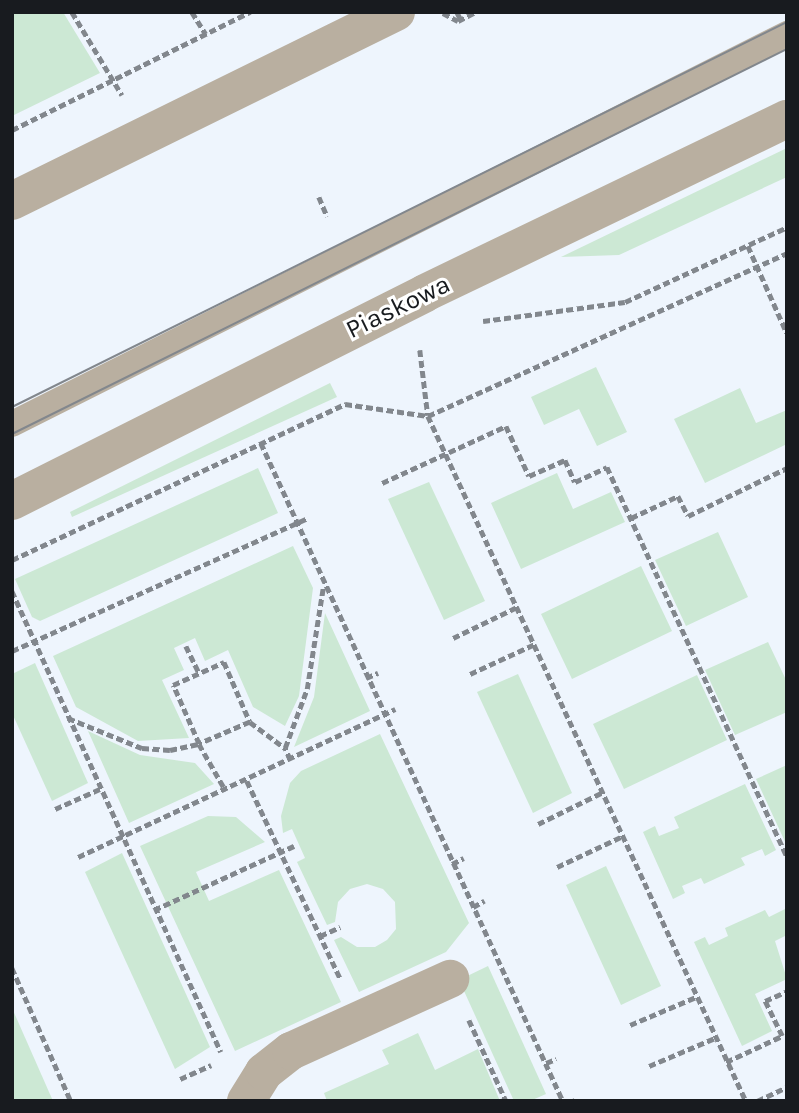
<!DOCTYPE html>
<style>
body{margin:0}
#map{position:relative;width:799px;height:1113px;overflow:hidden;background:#eef5fd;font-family:Karla,sans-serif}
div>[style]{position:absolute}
.green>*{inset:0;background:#cce8d4}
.path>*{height:4.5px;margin-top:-2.25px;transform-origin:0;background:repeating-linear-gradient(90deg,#82878d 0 7px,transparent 0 10.5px)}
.service>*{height:26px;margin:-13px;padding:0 13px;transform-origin:13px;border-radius:13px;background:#b9afa0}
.minor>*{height:38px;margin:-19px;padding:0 19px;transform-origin:19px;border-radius:19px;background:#b9afa0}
.tertiary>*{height:38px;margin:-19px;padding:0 19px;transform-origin:19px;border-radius:19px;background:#b9afa0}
.tram>*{height:2px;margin:-1px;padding:0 1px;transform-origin:1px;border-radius:1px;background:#82878d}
span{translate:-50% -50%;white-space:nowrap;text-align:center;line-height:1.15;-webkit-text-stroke:6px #fff;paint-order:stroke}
.street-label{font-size:26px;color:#181b1f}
.frame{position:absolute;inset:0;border:14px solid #181b1f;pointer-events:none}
</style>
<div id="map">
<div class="green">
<div style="clip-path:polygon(12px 12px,63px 12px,100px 73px,12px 116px)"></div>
<div style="clip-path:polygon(787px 148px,787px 177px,619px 255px,561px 257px)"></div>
<div style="clip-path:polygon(596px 367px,627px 432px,597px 446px,579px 409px,544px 425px,531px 397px)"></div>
<div style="clip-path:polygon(330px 383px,337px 397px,72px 517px,70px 512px)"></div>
<div style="clip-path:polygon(740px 388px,756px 423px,787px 410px,787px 444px,705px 483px,674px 419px)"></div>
<div style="clip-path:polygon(258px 468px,278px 513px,40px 621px,32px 617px,15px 579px)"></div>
<div style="clip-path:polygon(557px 473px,573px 509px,611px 492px,625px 522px,521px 569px,491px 503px)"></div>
<div style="clip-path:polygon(429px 482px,485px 601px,444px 620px,388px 499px)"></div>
<div style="clip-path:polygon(718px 532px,748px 597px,686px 626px,655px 560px)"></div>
<div style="clip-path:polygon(293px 546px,313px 588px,299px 696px,285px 726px,253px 707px,228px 650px,205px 661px,195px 638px,174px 648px,184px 670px,162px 680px,189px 738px,138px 741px,76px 707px,53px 656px)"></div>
<div style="clip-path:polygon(641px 566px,672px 631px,572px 679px,541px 614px)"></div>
<div style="clip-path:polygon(325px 613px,370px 711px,294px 747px,314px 697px)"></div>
<div style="clip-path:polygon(768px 642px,787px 682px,787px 712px,735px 735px,705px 670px)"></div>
<div style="clip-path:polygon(35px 663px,88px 783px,52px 801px,12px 713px,12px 674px)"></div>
<div style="clip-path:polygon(518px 674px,572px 793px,533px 813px,477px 692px)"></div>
<div style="clip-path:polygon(697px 675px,727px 740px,624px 789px,593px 724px)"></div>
<div style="clip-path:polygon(88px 731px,140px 755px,195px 763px,214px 784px,129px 823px)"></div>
<div style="clip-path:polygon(380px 734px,469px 923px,446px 952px,359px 992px,334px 940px,341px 937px,357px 947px,375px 947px,387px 940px,396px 929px,395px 902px,383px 889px,367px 884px,350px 889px,338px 902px,335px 922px,327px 925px,297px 862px,305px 858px,292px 829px,283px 833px,281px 816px,290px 783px,301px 771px)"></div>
<div style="clip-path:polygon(787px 765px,787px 846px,756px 779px)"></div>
<div style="clip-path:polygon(745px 784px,776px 850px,765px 856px,762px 849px,741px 858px,745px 865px,704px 884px,701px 878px,682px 886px,685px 893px,673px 899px,643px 832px,655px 826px,659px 836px,679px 828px,674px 817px)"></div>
<div style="clip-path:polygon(208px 816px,236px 817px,265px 842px,196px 872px,209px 901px,279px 870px,341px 1002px,235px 1051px,140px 846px)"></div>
<div style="clip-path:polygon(122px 853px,210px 1047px,175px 1069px,85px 872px)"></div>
<div style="clip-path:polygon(606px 866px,661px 986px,621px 1005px,566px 885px)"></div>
<div style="clip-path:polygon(787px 908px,787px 935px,775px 941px,787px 979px,755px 994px,772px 1031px,742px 1046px,694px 942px,705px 937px,709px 945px,728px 936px,725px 928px,765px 910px,769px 917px)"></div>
<div style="clip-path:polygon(488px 966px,546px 1094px,530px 1101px,514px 1101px,459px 980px)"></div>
<div style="clip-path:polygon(12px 1008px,53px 1101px,12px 1101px)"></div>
<div style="clip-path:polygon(418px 1033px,435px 1070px,478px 1049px,500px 1101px,327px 1101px,324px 1093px,389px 1064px,382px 1050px)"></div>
</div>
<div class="path">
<div style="left:72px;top:12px;width:97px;rotate:58.9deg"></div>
<div style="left:192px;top:12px;width:26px;rotate:58deg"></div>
<div style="left:457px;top:12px;width:9px;rotate:63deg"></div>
<div style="left:443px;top:13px;width:17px;rotate:28deg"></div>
<div style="left:458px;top:21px;width:20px;rotate:-27deg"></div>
<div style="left:12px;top:130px;width:266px;rotate:-26.4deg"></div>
<div style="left:319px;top:197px;width:21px;rotate:67deg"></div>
<div style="left:748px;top:246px;width:95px;rotate:65.9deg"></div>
<div style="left:483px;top:321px;width:143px;rotate:-7.6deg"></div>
<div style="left:625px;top:302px;width:179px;rotate:-24.8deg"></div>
<div style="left:420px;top:350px;width:66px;rotate:83.1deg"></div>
<div style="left:428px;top:416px;width:755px;rotate:65.1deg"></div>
<div style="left:261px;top:443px;width:724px;rotate:65.35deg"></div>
<div style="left:382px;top:483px;width:136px;rotate:-24.7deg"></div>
<div style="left:506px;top:426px;width:55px;rotate:65.3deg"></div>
<div style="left:529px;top:476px;width:39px;rotate:-24deg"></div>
<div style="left:565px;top:460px;width:24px;rotate:66deg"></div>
<div style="left:575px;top:482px;width:35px;rotate:-25deg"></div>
<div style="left:607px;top:467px;width:429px;rotate:65.2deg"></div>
<div style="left:631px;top:518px;width:52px;rotate:-25.1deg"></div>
<div style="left:678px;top:496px;width:22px;rotate:63deg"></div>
<div style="left:688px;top:516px;width:110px;rotate:-25.9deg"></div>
<div style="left:12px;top:560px;width:368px;rotate:-25.1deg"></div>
<div style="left:345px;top:404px;width:84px;rotate:8.2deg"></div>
<div style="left:428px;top:416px;width:394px;rotate:-24.4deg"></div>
<div style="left:12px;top:591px;width:506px;rotate:65.61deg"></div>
<div style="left:453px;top:638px;width:71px;rotate:-25.8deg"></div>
<div style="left:186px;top:646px;width:30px;rotate:64deg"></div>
<div style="left:12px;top:651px;width:325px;rotate:-24.2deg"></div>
<div style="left:470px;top:674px;width:72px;rotate:-24.8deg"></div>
<div style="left:366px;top:678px;width:13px;rotate:-23deg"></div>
<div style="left:68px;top:718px;width:80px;rotate:22.1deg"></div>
<div style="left:142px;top:748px;width:28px;rotate:4deg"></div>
<div style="left:170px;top:750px;width:30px;rotate:-12deg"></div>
<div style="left:199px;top:744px;width:54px;rotate:60.1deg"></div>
<div style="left:250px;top:722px;width:56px;rotate:156.7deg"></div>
<div style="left:199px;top:744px;width:64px;rotate:-113.8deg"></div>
<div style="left:173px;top:685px;width:56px;rotate:-24.3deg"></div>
<div style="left:224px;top:662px;width:65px;rotate:66.6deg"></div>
<div style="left:250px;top:722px;width:44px;rotate:36.6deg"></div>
<div style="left:290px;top:760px;width:13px;rotate:-113deg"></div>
<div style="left:285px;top:748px;width:63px;rotate:-69.6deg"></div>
<div style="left:307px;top:689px;width:102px;rotate:-81deg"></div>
<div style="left:247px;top:781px;width:218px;rotate:64.7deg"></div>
<div style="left:55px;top:809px;width:49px;rotate:-24deg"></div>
<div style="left:538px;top:824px;width:72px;rotate:-26.2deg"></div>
<div style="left:78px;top:857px;width:350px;rotate:-25deg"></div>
<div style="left:452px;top:864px;width:13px;rotate:-27deg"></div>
<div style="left:557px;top:867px;width:71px;rotate:-25.1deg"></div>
<div style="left:473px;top:907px;width:13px;rotate:-29deg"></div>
<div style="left:154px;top:910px;width:154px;rotate:-24.6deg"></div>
<div style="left:320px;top:936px;width:22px;rotate:-24deg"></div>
<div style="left:12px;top:968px;width:145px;rotate:66.1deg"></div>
<div style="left:469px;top:1020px;width:89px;rotate:65.4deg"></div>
<div style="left:630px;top:1025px;width:72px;rotate:-23deg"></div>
<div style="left:726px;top:1062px;width:62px;rotate:-24.9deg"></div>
<div style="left:782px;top:1036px;width:39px;rotate:-116deg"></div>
<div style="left:765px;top:1001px;width:24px;rotate:-24deg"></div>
<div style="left:546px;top:1063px;width:11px;rotate:-22deg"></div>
<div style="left:649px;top:1066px;width:72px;rotate:-23deg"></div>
<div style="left:180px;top:1079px;width:34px;rotate:-24deg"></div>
<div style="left:573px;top:1101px;width:2px;rotate:-27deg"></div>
<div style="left:757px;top:1101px;width:33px;rotate:-25deg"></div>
</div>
<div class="service">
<div style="left:12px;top:424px;width:868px;rotate:-26.71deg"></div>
</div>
<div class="minor">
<div style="left:12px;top:201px;width:428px;rotate:-26.2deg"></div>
<div style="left:246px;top:1101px;width:34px;rotate:-58deg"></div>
<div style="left:264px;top:1072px;width:34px;rotate:-38deg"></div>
<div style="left:291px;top:1051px;width:175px;rotate:-24.4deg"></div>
</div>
<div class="tertiary">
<div style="left:12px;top:501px;width:462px;rotate:-26.7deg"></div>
<div style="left:425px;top:293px;width:402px;rotate:-25.7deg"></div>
</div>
<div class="tram">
<div style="left:12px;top:407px;width:865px;rotate:-26.42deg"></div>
<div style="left:12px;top:434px;width:865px;rotate:-26.42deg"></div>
</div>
<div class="street-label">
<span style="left:398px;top:307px;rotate:-26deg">Piaskowa</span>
</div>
<div class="frame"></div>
</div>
